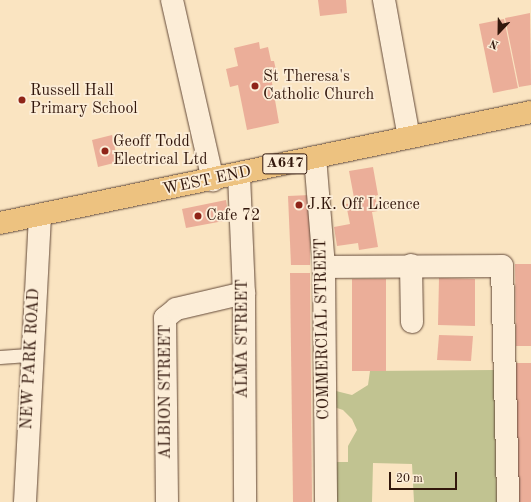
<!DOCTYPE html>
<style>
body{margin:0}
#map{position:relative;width:531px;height:502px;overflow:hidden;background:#fae4c1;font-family:"Old Standard TT",serif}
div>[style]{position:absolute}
.green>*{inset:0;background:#c1c391}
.building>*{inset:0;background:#ebae99}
.roads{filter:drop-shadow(0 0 1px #644a39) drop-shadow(0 0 1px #644a39)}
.lane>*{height:13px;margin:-6.5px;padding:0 6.5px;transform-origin:6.5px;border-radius:6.5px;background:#fcedd7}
.street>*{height:22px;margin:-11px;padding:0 11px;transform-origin:11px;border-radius:11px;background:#fcedd7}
.primary>*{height:22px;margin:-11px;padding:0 11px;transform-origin:11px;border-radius:11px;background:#edc280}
.dots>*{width:11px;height:11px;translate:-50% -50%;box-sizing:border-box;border:2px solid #fcedd7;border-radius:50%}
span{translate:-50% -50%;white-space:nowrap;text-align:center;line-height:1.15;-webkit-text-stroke:3.5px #fcedd7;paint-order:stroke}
.shield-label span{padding:1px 3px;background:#fcedd7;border:1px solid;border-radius:3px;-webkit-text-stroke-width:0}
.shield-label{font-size:15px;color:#32170c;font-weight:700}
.poi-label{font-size:16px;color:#32170c}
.left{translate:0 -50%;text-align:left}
.street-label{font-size:16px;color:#32170c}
.north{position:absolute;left:479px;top:12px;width:40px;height:40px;-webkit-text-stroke:3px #fcedd7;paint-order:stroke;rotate:202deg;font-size:11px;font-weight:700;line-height:16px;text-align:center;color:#32170c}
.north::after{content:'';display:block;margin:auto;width:14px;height:18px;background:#32170c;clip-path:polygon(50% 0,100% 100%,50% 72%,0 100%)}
.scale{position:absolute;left:389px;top:472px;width:68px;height:18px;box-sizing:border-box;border:2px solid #32170c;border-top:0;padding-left:5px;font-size:12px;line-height:14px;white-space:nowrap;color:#32170c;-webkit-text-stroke:3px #fcedd7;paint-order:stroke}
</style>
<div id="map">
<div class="green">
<div style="clip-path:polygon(494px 370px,497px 502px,414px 502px,412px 464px,373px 463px,372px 502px,333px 502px,334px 462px,348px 462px,348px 446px,357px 430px,352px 419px,343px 410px,334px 407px,332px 390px,352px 395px,368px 385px,370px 371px)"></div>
</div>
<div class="building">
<div style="clip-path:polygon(318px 0,346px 0,347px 13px,320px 16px)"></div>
<div style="clip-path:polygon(530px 13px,531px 85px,519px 87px,505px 18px)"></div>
<div style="clip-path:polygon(504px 19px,518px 88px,493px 93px,479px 24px)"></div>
<div style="clip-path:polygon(259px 42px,260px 49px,268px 47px,271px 61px,274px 61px,277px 75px,271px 77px,279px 123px,247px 130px,238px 85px,230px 87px,226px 69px,238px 66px,234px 48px)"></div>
<div style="clip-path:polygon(112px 135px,118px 162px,98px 167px,92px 140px)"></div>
<div style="clip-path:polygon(373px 167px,378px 195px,375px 196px,378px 211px,372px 212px,378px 247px,359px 250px,358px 243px,337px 246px,334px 227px,350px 224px,346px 204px,355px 203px,349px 171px)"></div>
<div style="clip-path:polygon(310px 195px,310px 265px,291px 265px,288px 196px)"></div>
<div style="clip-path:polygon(226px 200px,229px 220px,186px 228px,182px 209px)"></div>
<div style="clip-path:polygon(515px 264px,531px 264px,531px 346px,516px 346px)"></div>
<div style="clip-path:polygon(290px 273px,310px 273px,312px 502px,293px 502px)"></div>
<div style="clip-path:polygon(439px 278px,475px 279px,475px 326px,438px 325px)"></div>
<div style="clip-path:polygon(352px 279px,386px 279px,386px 371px,352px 371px)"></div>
<div style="clip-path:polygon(439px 335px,473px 336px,471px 361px,437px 360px)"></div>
<div style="clip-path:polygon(514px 363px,531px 363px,531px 502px,517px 502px)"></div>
</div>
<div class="roads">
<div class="lane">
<div style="left:0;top:357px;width:31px;rotate:-4deg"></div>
</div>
<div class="street">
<div style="left:172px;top:0;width:185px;rotate:77.2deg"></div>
<div style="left:384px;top:0;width:139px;rotate:79.7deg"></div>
<div style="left:315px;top:157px;width:110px;rotate:85.3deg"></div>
<div style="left:324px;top:267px;width:235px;rotate:89.5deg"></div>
<div style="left:239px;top:175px;width:118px;rotate:87.6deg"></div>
<div style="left:244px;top:293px;width:209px;rotate:89.7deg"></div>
<div style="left:411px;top:265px;width:57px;rotate:89deg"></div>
<div style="left:324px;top:267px;width:178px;rotate:-0.3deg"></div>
<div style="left:502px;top:266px;width:236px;rotate:88.5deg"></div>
<div style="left:25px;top:502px;width:286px;rotate:-87deg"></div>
<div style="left:167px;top:502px;width:184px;rotate:-90.6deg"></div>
<div style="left:165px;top:318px;width:14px;rotate:-39deg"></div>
<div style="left:176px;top:309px;width:70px;rotate:-13.2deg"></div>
</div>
<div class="primary">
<div style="left:0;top:223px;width:542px;rotate:-11.81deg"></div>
</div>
</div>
<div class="dots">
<div style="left:255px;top:86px;background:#8f2418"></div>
<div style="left:22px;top:100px;background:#8f2418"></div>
<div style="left:105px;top:151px;background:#8f2418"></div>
<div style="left:299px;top:205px;background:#8f2418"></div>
<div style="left:198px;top:216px;background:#8f2418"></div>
</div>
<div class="shield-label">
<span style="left:285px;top:164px">A647</span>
</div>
<div class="poi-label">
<span class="left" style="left:263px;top:86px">St Theresa's<br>Catholic Church</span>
<span class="left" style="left:30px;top:100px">Russell Hall<br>Primary School</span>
<span class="left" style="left:113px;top:151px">Geoff Todd<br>Electrical Ltd</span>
<span class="left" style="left:307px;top:205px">J.K. Off Licence</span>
<span class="left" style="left:206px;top:216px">Cafe 72</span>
</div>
<div class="street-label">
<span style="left:207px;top:181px;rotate:-12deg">WEST END</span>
<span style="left:323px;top:329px;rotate:-91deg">COMMERCIAL STREET</span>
<span style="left:243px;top:339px;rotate:-90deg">ALMA STREET</span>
<span style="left:31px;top:359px;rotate:-87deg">NEW PARK ROAD</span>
<span style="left:166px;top:392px;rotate:-90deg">ALBION STREET</span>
</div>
<div class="north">N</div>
<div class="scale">20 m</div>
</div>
